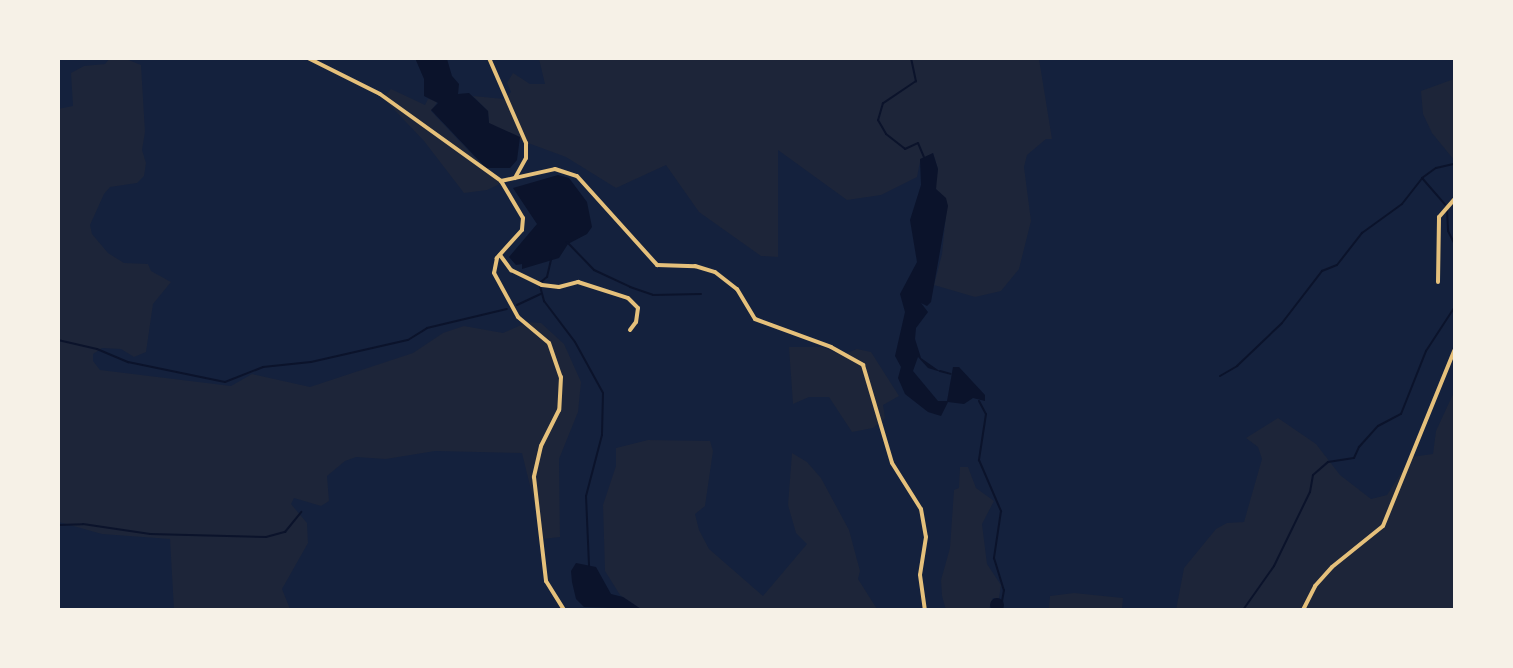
<!DOCTYPE html>
<style>
body{margin:0}
#map{position:relative;width:1513px;height:668px;overflow:hidden;background:#14213d;font-family:"Golos Text",sans-serif}
div>[style]{position:absolute}
.green>*{inset:0;background:#1d2539}
.water>*{inset:0;background:#0b132b}
.round{border-radius:50%}
.stream>*{height:2px;margin:-1px;padding:0 1px;transform-origin:1px;border-radius:1px;background:#0b132b}
.minor>*{height:4px;margin:-2px;padding:0 2px;transform-origin:2px;border-radius:2px;background:#e5c07b}
span{translate:-50% -50%;white-space:nowrap;text-align:center;line-height:1.15;-webkit-text-stroke:5px #f6f1e7;paint-order:stroke}
.frame{position:absolute;inset:0;border:60px solid #f6f1e7;pointer-events:none}
</style>
<div id="map">
<div class="green">
<div style="clip-path:polygon(110px 58px,126px 59px,141px 65px,145px 132px,142px 150px,146px 163px,144px 176px,137px 183px,110px 187px,104px 194px,90px 225px,92px 234px,108px 253px,124px 263px,148px 264px,151px 271px,171px 282px,153px 304px,146px 352px,134px 357px,121px 349px,102px 348px,93px 354px,93px 361px,100px 370px,231px 386px,252px 374px,310px 387px,413px 353px,443px 333px,464px 326px,503px 333px,528px 322px,541px 323px,564px 344px,581px 382px,578px 412px,559px 459px,560px 537px,543px 539px,522px 453px,435px 451px,386px 459px,356px 457px,345px 461px,327px 476px,329px 501px,321px 506px,294px 498px,291px 504px,307px 523px,308px 543px,282px 589px,290px 609px,174px 610px,170px 539px,102px 534px,59px 522px,58px 109px,73px 106px,71px 73px,84px 66px,105px 64px)"></div>
<div style="clip-path:polygon(539px 59px,1039px 59px,1052px 139px,1046px 139px,1027px 155px,1024px 167px,1031px 221px,1019px 269px,1001px 291px,975px 297px,934px 285px,942px 254px,946px 214px,935px 186px,938px 169px,933px 153px,920px 162px,917px 177px,881px 195px,847px 200px,778px 150px,778px 257px,761px 256px,699px 212px,666px 165px,616px 188px,566px 157px,520px 140px,489px 123px,488px 111px,473px 96px,504px 99px,511px 92px,507px 83px,513px 73px,530px 84px,545px 84px)"></div>
<div style="clip-path:polygon(1454px 79px,1454px 160px,1432px 133px,1423px 114px,1421px 91px)"></div>
<div style="clip-path:polygon(391px 89px,425px 105px,428px 99px,438px 101px,431px 111px,482px 165px,504px 182px,487px 190px,464px 193px,424px 141px,383px 98px)"></div>
<div style="clip-path:polygon(789px 347px,823px 347px,842px 355px,857px 349px,871px 352px,899px 396px,883px 405px,885px 418px,873px 428px,852px 432px,829px 397px,809px 397px,793px 404px)"></div>
<div style="clip-path:polygon(1454px 392px,1454px 609px,1176px 610px,1184px 568px,1216px 529px,1227px 523px,1244px 522px,1262px 459px,1258px 447px,1246px 438px,1278px 418px,1316px 444px,1340px 475px,1371px 499px,1387px 495px,1411px 457px,1433px 454px,1436px 431px)"></div>
<div style="clip-path:polygon(648px 440px,710px 441px,713px 451px,705px 506px,695px 514px,699px 530px,709px 549px,763px 596px,807px 544px,796px 533px,788px 505px,792px 453px,807px 462px,821px 478px,849px 530px,860px 571px,858px 579px,877px 609px,641px 609px,620px 595px,605px 571px,603px 505px,616px 466px,616px 448px)"></div>
<div style="clip-path:polygon(960px 467px,968px 467px,976px 488px,994px 501px,982px 524px,987px 564px,1001px 585px,999px 598px,993px 598px,989px 609px,946px 610px,942px 596px,941px 580px,950px 548px,954px 490px,959px 488px)"></div>
<div style="clip-path:polygon(1074px 593px,1123px 598px,1122px 609px,1049px 609px,1050px 596px)"></div>
</div>
<div class="water">
<div style="clip-path:polygon(447px 59px,452px 76px,459px 84px,458px 94px,469px 93px,488px 111px,489px 123px,520px 137px,517px 160px,510px 168px,486px 168px,431px 110px,438px 103px,424px 96px,424px 79px,415px 58px)"></div>
<div style="clip-path:polygon(933px 153px,938px 169px,936px 189px,946px 198px,948px 206px,931px 302px,927px 306px,921px 303px,928px 312px,916px 328px,915px 339px,921px 358px,941px 372px,928px 368px,918px 357px,913px 371px,938px 401px,947px 401px,953px 367px,959px 367px,985px 395px,985px 401px,973px 398px,964px 404px,948px 402px,941px 416px,928px 412px,905px 394px,898px 378px,901px 367px,895px 356px,905px 312px,900px 294px,917px 262px,910px 220px,921px 185px,920px 159px)"></div>
<div style="clip-path:polygon(558px 175px,569px 178px,587px 202px,592px 227px,587px 234px,568px 244px,559px 258px,522px 269px,522px 264px,516px 265px,509px 257px,537px 224px,513px 188px)"></div>
<div style="clip-path:polygon(576px 563px,596px 567px,611px 594px,623px 597px,641px 609px,584px 607px,576px 599px,572px 582px,571px 571px)"></div>
<div class="round" style="left:990px;top:598px;width:14px;height:14px"></div>
</div>
<div class="stream">
<div style="left:911px;top:58px;width:24px;rotate:78deg"></div>
<div style="left:916px;top:81px;width:40px;rotate:146deg"></div>
<div style="left:883px;top:103px;width:18px;rotate:106deg"></div>
<div style="left:878px;top:120px;width:16px;rotate:60deg"></div>
<div style="left:886px;top:134px;width:24px;rotate:38deg"></div>
<div style="left:905px;top:149px;width:14px;rotate:-25deg"></div>
<div style="left:918px;top:143px;width:15px;rotate:67deg"></div>
<div style="left:1422px;top:178px;width:35px;rotate:49deg"></div>
<div style="left:1447px;top:210px;width:21px;rotate:87deg"></div>
<div style="left:1448px;top:231px;width:13px;rotate:63deg"></div>
<div style="left:567px;top:242px;width:39px;rotate:46deg"></div>
<div style="left:594px;top:270px;width:40px;rotate:25deg"></div>
<div style="left:630px;top:287px;width:24px;rotate:19deg"></div>
<div style="left:653px;top:295px;width:48px;rotate:-1.2deg"></div>
<div style="left:541px;top:282px;width:8px;rotate:-40deg"></div>
<div style="left:547px;top:277px;width:18px;rotate:-77deg"></div>
<div style="left:540px;top:286px;width:16px;rotate:75deg"></div>
<div style="left:544px;top:301px;width:51px;rotate:52.9deg"></div>
<div style="left:575px;top:342px;width:58px;rotate:61.2deg"></div>
<div style="left:603px;top:393px;width:42px;rotate:91.4deg"></div>
<div style="left:602px;top:435px;width:63px;rotate:104.7deg"></div>
<div style="left:586px;top:496px;width:70px;rotate:87.5deg"></div>
<div style="left:517px;top:305px;width:26px;rotate:-25deg"></div>
<div style="left:58px;top:340px;width:40px;rotate:13deg"></div>
<div style="left:97px;top:349px;width:34px;rotate:23deg"></div>
<div style="left:128px;top:362px;width:99px;rotate:11.7deg"></div>
<div style="left:225px;top:382px;width:41px;rotate:-21.5deg"></div>
<div style="left:263px;top:367px;width:48px;rotate:-5.9deg"></div>
<div style="left:311px;top:362px;width:99px;rotate:-12.8deg"></div>
<div style="left:408px;top:340px;width:22px;rotate:-32deg"></div>
<div style="left:427px;top:328px;width:82px;rotate:-13.4deg"></div>
<div style="left:940px;top:371px;width:11px;rotate:15deg"></div>
<div style="left:1220px;top:376px;width:20px;rotate:-30deg"></div>
<div style="left:1237px;top:366px;width:62px;rotate:-43.7deg"></div>
<div style="left:1282px;top:323px;width:66px;rotate:-52.4deg"></div>
<div style="left:1322px;top:271px;width:16px;rotate:-22deg"></div>
<div style="left:1337px;top:265px;width:41px;rotate:-52deg"></div>
<div style="left:1362px;top:233px;width:49px;rotate:-35.9deg"></div>
<div style="left:1402px;top:204px;width:33px;rotate:-52deg"></div>
<div style="left:1422px;top:178px;width:17px;rotate:-36deg"></div>
<div style="left:1436px;top:168px;width:18px;rotate:-13deg"></div>
<div style="left:979px;top:401px;width:15px;rotate:62deg"></div>
<div style="left:986px;top:414px;width:47px;rotate:98.7deg"></div>
<div style="left:979px;top:460px;width:56px;rotate:66.7deg"></div>
<div style="left:1001px;top:511px;width:48px;rotate:98.5deg"></div>
<div style="left:994px;top:558px;width:34px;rotate:73deg"></div>
<div style="left:1004px;top:590px;width:11px;rotate:100deg"></div>
<div style="left:58px;top:525px;width:25px;rotate:-2deg"></div>
<div style="left:83px;top:524px;width:68px;rotate:8.5deg"></div>
<div style="left:150px;top:534px;width:116px;rotate:1.5deg"></div>
<div style="left:266px;top:537px;width:20px;rotate:-15deg"></div>
<div style="left:285px;top:532px;width:26px;rotate:-51deg"></div>
<div style="left:1243px;top:610px;width:54px;rotate:-54.8deg"></div>
<div style="left:1274px;top:566px;width:82px;rotate:-64.1deg"></div>
<div style="left:1310px;top:492px;width:17px;rotate:-80deg"></div>
<div style="left:1313px;top:475px;width:20px;rotate:-41deg"></div>
<div style="left:1328px;top:462px;width:26px;rotate:-9deg"></div>
<div style="left:1354px;top:458px;width:12px;rotate:-66deg"></div>
<div style="left:1359px;top:447px;width:28px;rotate:-48deg"></div>
<div style="left:1378px;top:426px;width:26px;rotate:-28deg"></div>
<div style="left:1401px;top:414px;width:68px;rotate:-68.4deg"></div>
<div style="left:1426px;top:351px;width:51px;rotate:-56.9deg"></div>
</div>
<div class="minor">
<div style="left:308px;top:58px;width:80px;rotate:26.6deg"></div>
<div style="left:380px;top:94px;width:149px;rotate:35.7deg"></div>
<div style="left:501px;top:181px;width:43px;rotate:59.3deg"></div>
<div style="left:523px;top:218px;width:12px;rotate:95deg"></div>
<div style="left:522px;top:230px;width:38px;rotate:132deg"></div>
<div style="left:497px;top:258px;width:15px;rotate:101deg"></div>
<div style="left:494px;top:273px;width:50px;rotate:61.4deg"></div>
<div style="left:518px;top:317px;width:40px;rotate:40deg"></div>
<div style="left:549px;top:343px;width:36px;rotate:71deg"></div>
<div style="left:561px;top:377px;width:33px;rotate:93deg"></div>
<div style="left:559px;top:410px;width:40px;rotate:116.6deg"></div>
<div style="left:541px;top:446px;width:32px;rotate:103deg"></div>
<div style="left:534px;top:477px;width:105px;rotate:83.4deg"></div>
<div style="left:546px;top:581px;width:34px;rotate:58deg"></div>
<div style="left:489px;top:58px;width:93px;rotate:66.5deg"></div>
<div style="left:526px;top:143px;width:15px;rotate:90deg"></div>
<div style="left:526px;top:158px;width:23px;rotate:119deg"></div>
<div style="left:501px;top:181px;width:55px;rotate:-12.5deg"></div>
<div style="left:555px;top:169px;width:23px;rotate:18deg"></div>
<div style="left:577px;top:176px;width:120px;rotate:48deg"></div>
<div style="left:657px;top:265px;width:38px;rotate:2deg"></div>
<div style="left:695px;top:266px;width:21px;rotate:17deg"></div>
<div style="left:715px;top:272px;width:28px;rotate:38deg"></div>
<div style="left:737px;top:289px;width:35px;rotate:59deg"></div>
<div style="left:755px;top:319px;width:81px;rotate:20.2deg"></div>
<div style="left:831px;top:347px;width:37px;rotate:29deg"></div>
<div style="left:863px;top:365px;width:102px;rotate:73.5deg"></div>
<div style="left:892px;top:463px;width:54px;rotate:57.8deg"></div>
<div style="left:921px;top:509px;width:28px;rotate:80deg"></div>
<div style="left:926px;top:537px;width:38px;rotate:99deg"></div>
<div style="left:920px;top:575px;width:35px;rotate:82deg"></div>
<div style="left:500px;top:255px;width:19px;rotate:54deg"></div>
<div style="left:511px;top:270px;width:34px;rotate:26deg"></div>
<div style="left:542px;top:285px;width:17px;rotate:7deg"></div>
<div style="left:559px;top:287px;width:20px;rotate:-15deg"></div>
<div style="left:578px;top:282px;width:52px;rotate:17.7deg"></div>
<div style="left:628px;top:298px;width:14px;rotate:45deg"></div>
<div style="left:638px;top:308px;width:14px;rotate:98deg"></div>
<div style="left:636px;top:322px;width:10px;rotate:127deg"></div>
<div style="left:1438px;top:282px;width:65px;rotate:-89.1deg"></div>
<div style="left:1439px;top:217px;width:23px;rotate:-49deg"></div>
<div style="left:1303px;top:610px;width:27px;rotate:-63deg"></div>
<div style="left:1315px;top:586px;width:25px;rotate:-48deg"></div>
<div style="left:1332px;top:567px;width:65px;rotate:-38.8deg"></div>
<div style="left:1383px;top:526px;width:189px;rotate:-67.9deg"></div>
</div>
<div class="frame"></div>
</div>
